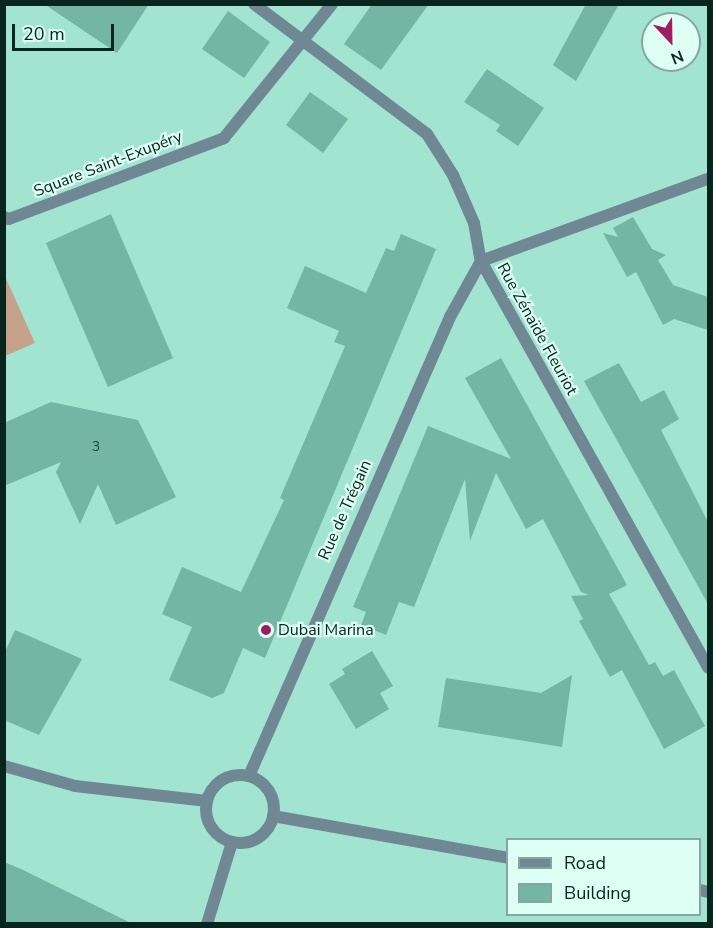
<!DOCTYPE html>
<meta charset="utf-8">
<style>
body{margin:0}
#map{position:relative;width:713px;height:928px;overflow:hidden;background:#a1e5d1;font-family:"Nunito Sans",sans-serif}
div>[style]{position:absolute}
.green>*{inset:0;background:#c7a28b}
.building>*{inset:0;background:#72b6a3}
.minor>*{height:12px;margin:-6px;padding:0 6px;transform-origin:6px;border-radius:6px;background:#708794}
.tertiary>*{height:12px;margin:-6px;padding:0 6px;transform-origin:6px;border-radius:6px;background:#708794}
.tertiary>.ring{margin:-6px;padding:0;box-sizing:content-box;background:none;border:12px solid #708794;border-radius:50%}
.dots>*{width:16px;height:16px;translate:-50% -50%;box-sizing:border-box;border:3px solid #ddfff4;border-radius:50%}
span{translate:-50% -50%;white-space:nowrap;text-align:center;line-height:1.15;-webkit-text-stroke:4.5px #ddfff4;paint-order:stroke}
.number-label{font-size:14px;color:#22483e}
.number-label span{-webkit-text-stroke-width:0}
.street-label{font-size:16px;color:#07241d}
.poi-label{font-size:16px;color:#07241d}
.left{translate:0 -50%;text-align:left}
.frame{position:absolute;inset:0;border:6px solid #07241d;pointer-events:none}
.legend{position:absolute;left:506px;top:838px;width:195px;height:78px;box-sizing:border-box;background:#ddfff4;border:2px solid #87a79e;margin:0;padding:8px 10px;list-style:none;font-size:18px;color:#07241d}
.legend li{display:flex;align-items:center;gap:12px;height:30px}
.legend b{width:30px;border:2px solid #87a79e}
.north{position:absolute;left:641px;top:12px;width:60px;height:60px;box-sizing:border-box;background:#ddfff4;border:2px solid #87a79e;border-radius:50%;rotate:158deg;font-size:16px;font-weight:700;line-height:24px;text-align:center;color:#07241d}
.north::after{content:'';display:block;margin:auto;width:21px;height:27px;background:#a31a63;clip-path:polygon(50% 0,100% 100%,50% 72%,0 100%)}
.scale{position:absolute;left:12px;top:24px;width:102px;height:27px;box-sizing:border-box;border:3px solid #07241d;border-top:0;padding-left:8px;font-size:18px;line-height:21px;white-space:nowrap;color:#07241d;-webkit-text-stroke:4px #ddfff4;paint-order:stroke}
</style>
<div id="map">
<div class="green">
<div style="clip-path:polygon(4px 274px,35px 343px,5px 356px,4px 356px)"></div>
</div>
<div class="building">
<div style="clip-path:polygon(44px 4px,149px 4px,117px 53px)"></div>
<div style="clip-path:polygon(372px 4px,429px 4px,381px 70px,344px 44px)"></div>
<div style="clip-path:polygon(586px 4px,619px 4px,576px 81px,553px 65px)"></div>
<div style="clip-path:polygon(228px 11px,270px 42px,244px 78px,202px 49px)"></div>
<div style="clip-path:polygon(487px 69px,544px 108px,518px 146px,496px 131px,500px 125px,464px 102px)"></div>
<div style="clip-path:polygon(310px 92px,348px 119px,323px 153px,286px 125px)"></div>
<div style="clip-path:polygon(111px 214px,173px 358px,108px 387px,46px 243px)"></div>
<div style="clip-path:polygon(633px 217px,652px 249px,666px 255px,658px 260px,673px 285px,708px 297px,708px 330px,674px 319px,663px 325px,636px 272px,627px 277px,603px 233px,618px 237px,613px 228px)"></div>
<div style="clip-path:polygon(401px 234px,436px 249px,265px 658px,243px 648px,224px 693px,212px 698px,169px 680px,192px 627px,162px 614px,182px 567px,241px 592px,284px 500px,280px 498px,345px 346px,334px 342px,339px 331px,287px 308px,305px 266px,366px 293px,386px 248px,394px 251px)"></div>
<div style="clip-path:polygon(501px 358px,627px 585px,609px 594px,649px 665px,655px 662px,663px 676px,674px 670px,705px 726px,664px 749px,622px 670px,610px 677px,579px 621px,583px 619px,571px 596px,589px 595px,581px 592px,543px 519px,526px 529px,496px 473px,470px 541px,465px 479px,414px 607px,399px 602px,386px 635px,361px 625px,366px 612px,353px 607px,428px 426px,511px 459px,465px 378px)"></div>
<div style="clip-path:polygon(619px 363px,641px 402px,664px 390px,679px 419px,661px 430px,708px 522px,708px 604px,584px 381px)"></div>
<div style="clip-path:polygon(51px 402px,138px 420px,176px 497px,116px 525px,98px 484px,80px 524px,56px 472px,61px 462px,4px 486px,4px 423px)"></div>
<div style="clip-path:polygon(15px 630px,82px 659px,39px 735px,4px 720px,4px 654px)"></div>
<div style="clip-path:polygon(372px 651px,393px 686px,380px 693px,389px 709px,356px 729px,329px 684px,345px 674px,342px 669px)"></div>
<div style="clip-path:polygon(572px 675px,562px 747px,438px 727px,446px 678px,541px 693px)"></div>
<div style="clip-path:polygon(4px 862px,21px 869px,133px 924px,4px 924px)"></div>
</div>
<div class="minor">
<div style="left:254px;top:4px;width:216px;rotate:36.9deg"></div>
<div style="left:427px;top:134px;width:49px;rotate:57.6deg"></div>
<div style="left:453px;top:175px;width:52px;rotate:66.4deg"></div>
<div style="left:474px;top:223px;width:39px;rotate:80deg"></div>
<div style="left:481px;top:261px;width:466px;rotate:60.8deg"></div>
<div style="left:4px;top:217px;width:5px;rotate:22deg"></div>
<div style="left:9px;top:219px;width:230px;rotate:-20.6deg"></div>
<div style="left:224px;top:138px;width:172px;rotate:-51.1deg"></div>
<div style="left:481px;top:261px;width:241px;rotate:-19.9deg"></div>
<div style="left:249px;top:776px;width:501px;rotate:-66.35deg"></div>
<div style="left:450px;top:317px;width:64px;rotate:-61deg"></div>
</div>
<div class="tertiary">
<div style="left:4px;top:766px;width:74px;rotate:15.7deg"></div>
<div style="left:75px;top:786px;width:133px;rotate:6.5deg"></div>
<div class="ring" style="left:206px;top:775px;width:56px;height:56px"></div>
<div style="left:273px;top:816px;width:239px;rotate:10.1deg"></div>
<div style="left:700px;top:890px;width:8px;rotate:14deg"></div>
<div style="left:207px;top:924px;width:86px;rotate:-73deg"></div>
</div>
<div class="dots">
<div style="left:266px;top:630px;background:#a31a63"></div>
</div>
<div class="number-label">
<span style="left:96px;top:447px">3</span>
</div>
<div class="street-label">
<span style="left:108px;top:164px;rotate:-21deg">Square Saint-Exupéry</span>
<span style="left:537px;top:329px;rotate:61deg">Rue Zénaïde Fleuriot</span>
<span style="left:345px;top:510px;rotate:-66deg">Rue de Trégain</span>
</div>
<div class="poi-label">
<span class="left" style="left:278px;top:630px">Dubai Marina</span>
</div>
<div class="frame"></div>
<ul class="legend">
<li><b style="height:8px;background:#708794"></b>Road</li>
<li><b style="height:16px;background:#72b6a3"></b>Building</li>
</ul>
<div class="north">N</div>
<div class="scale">20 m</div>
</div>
